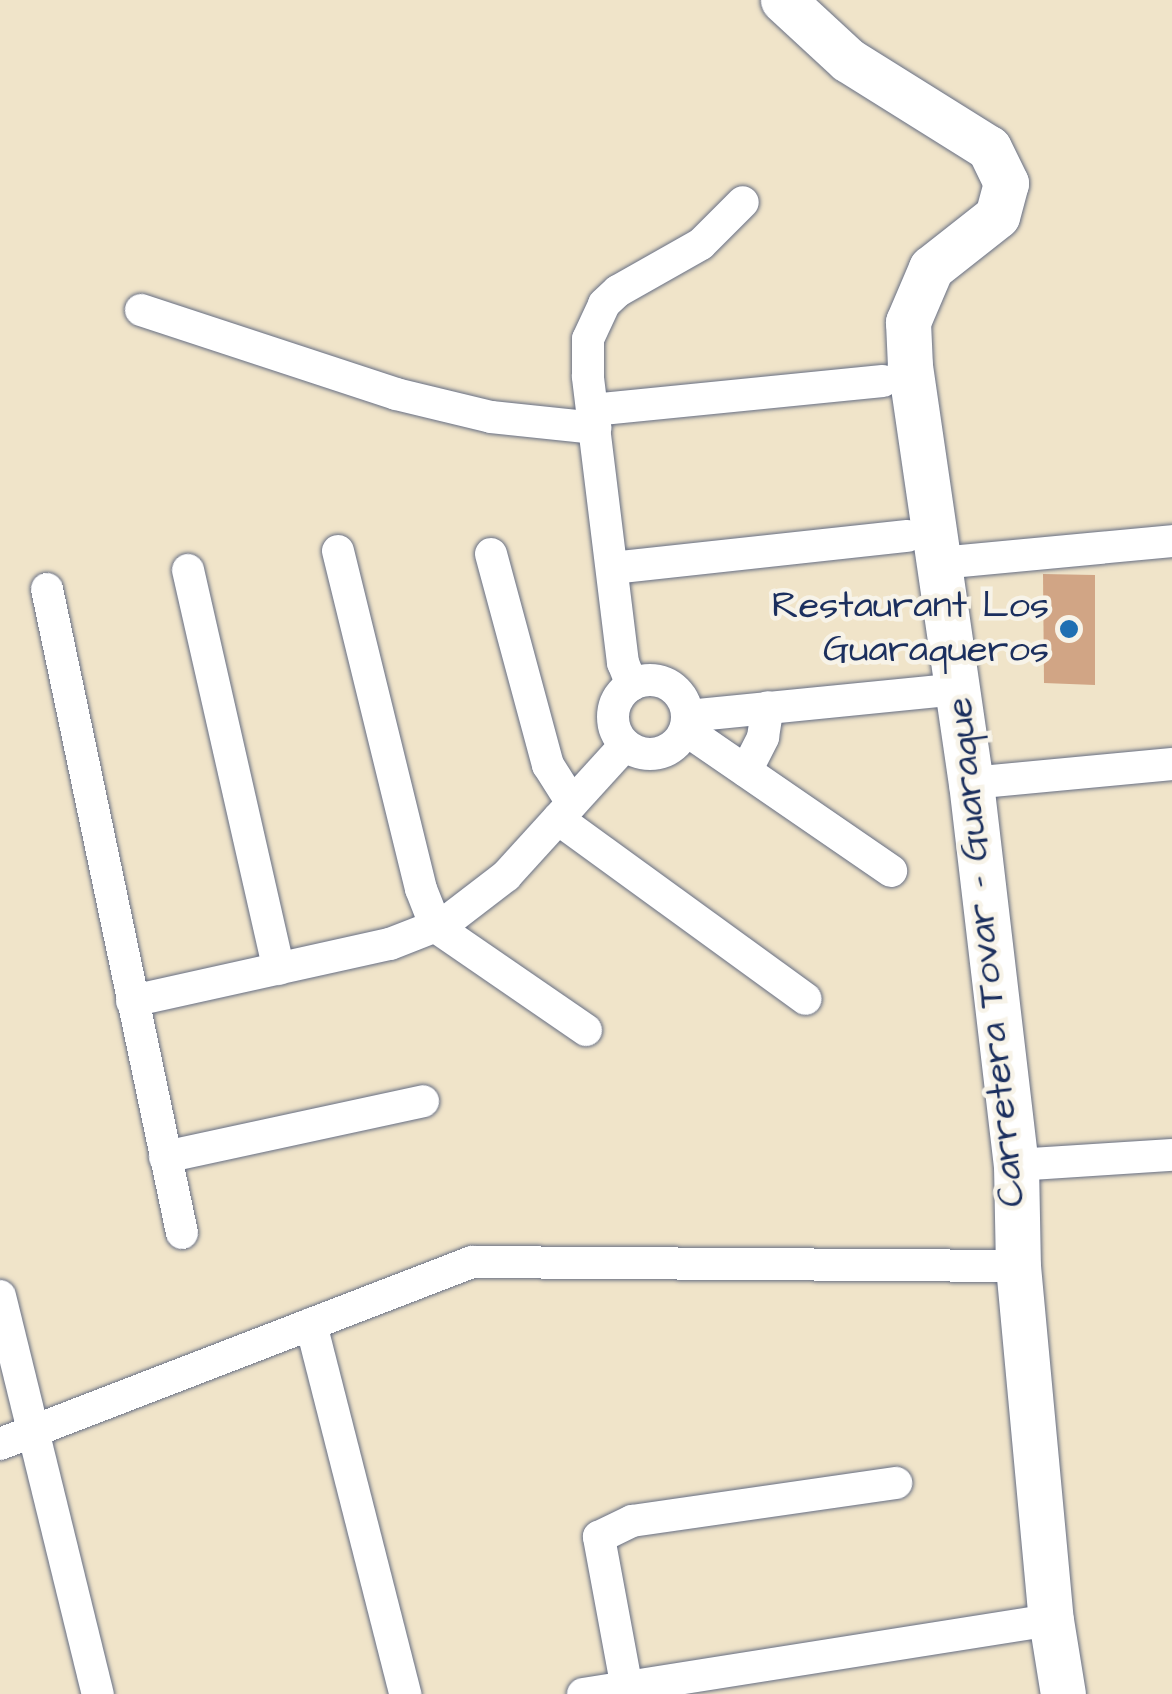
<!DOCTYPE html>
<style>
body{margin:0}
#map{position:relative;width:1172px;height:1694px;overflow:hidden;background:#f0e4c9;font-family:"Architects Daughter",sans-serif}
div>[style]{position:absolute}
.building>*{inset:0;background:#d1a585}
.roads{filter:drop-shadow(0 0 2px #666e83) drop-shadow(0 0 2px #666e83)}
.street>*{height:32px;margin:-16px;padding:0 16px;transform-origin:16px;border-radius:16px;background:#fff}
.street>.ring{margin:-16px;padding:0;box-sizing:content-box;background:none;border:32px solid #fff;border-radius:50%}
.secondary>*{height:45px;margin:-22.5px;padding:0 22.5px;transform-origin:22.5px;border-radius:22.5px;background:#fff}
.dots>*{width:28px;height:28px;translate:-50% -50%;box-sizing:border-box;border:5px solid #f7f3e8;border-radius:50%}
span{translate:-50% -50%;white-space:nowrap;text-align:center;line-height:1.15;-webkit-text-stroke:9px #f7f3e8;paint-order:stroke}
.poi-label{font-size:38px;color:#1b2f5e}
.right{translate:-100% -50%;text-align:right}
.street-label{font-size:38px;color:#1b2f5e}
</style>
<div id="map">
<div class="building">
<div style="clip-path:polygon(1043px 574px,1095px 575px,1095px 685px,1044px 683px)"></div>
</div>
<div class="roads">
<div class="street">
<div style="left:141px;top:310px;width:268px;rotate:18.2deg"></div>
<div style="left:396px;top:394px;width:98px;rotate:13.6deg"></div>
<div style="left:491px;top:417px;width:105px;rotate:6deg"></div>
<div style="left:592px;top:410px;width:292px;rotate:-5.7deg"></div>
<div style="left:338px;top:551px;width:348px;rotate:76.2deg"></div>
<div style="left:421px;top:889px;width:41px;rotate:68.5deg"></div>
<div style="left:436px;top:927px;width:182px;rotate:34.5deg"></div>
<div style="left:491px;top:554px;width:219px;rotate:74.9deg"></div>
<div style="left:548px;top:765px;width:45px;rotate:57.7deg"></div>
<div style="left:940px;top:563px;width:233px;rotate:-5.4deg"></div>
<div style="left:612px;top:568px;width:297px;rotate:-6.2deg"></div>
<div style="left:188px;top:570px;width:409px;rotate:77.2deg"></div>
<div style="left:47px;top:589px;width:658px;rotate:78.16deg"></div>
<div class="ring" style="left:613px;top:680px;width:42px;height:42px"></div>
<div style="left:632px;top:685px;width:24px;rotate:-112deg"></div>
<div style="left:623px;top:663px;width:289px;rotate:-97deg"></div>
<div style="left:588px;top:376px;width:37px;rotate:-90deg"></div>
<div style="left:588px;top:339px;width:38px;rotate:-65deg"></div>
<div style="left:604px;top:304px;width:19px;rotate:-43deg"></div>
<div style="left:618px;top:291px;width:95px;rotate:-29.5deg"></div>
<div style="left:701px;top:244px;width:59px;rotate:-45deg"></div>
<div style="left:688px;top:716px;width:271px;rotate:-5.7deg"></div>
<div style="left:686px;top:730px;width:249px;rotate:34.5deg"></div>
<div style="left:746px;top:771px;width:38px;rotate:-63deg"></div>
<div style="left:763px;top:737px;width:30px;rotate:-81deg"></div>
<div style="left:971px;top:783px;width:202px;rotate:-5.4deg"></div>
<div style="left:558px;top:819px;width:306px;rotate:36deg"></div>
<div style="left:132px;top:1001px;width:264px;rotate:-12.5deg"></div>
<div style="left:390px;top:944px;width:60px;rotate:-21.4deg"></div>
<div style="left:446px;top:922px;width:76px;rotate:-37.5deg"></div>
<div style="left:506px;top:876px;width:177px;rotate:-47.7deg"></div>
<div style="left:165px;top:1157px;width:264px;rotate:-12.2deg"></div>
<div style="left:1016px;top:1165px;width:156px;rotate:-3.7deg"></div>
<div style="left:0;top:1296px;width:410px;rotate:76.2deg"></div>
<div style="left:311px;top:1324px;width:382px;rotate:75.7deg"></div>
<div style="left:0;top:1444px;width:506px;rotate:-21.09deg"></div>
<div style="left:472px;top:1262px;width:546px;rotate:0.42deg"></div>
<div style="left:583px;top:1694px;width:474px;rotate:-9deg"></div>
<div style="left:628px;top:1694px;width:160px;rotate:-100.5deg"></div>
<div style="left:599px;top:1537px;width:37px;rotate:-26deg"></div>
<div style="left:632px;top:1521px;width:267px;rotate:-8.2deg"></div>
</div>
<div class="secondary">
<div style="left:783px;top:0;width:88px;rotate:42.7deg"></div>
<div style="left:848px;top:60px;width:166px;rotate:32deg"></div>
<div style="left:989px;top:148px;width:39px;rotate:64deg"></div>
<div style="left:1006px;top:183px;width:34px;rotate:105deg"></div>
<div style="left:997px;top:216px;width:84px;rotate:141.8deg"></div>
<div style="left:931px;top:268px;width:59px;rotate:113.1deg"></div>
<div style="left:908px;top:322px;width:44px;rotate:87.4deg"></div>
<div style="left:910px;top:366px;width:421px;rotate:81.7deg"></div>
<div style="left:971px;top:783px;width:385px;rotate:83.3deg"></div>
<div style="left:1016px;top:1165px;width:101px;rotate:88.9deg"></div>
<div style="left:1018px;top:1266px;width:356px;rotate:84.7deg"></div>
<div style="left:1051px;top:1620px;width:75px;rotate:80.8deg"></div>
</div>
</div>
<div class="dots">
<div style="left:1069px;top:629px;background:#1f6fb2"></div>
</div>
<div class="poi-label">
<span class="right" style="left:1049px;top:629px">Restaurant Los<br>Guaraqueros</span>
</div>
<div class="street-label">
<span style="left:987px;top:952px;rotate:-96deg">Carretera Tovar - Guaraque</span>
</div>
</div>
